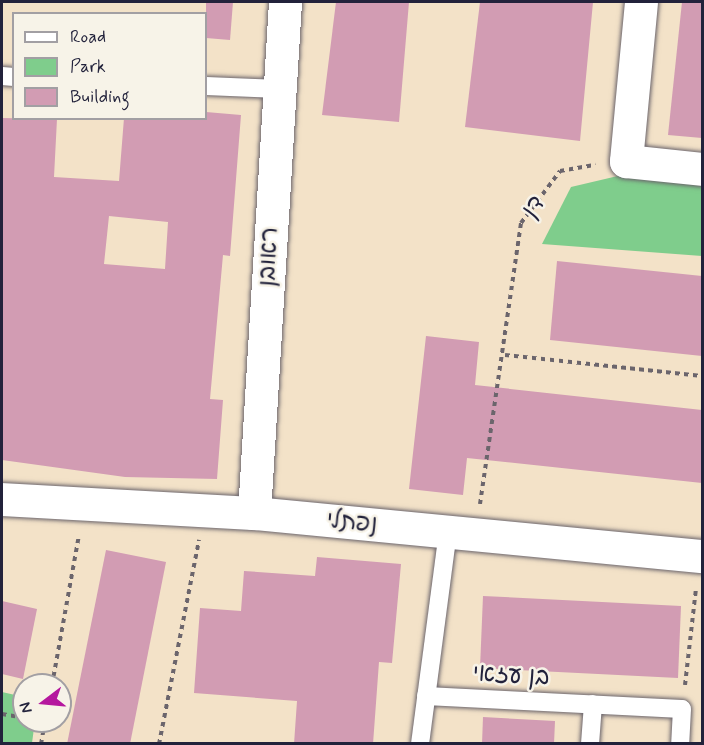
<!DOCTYPE html>
<meta charset="utf-8">
<style>
body{margin:0}
#map{position:relative;width:704px;height:745px;overflow:hidden;background:#f3e2c8;font-family:Mynerve,"Playpen Sans Hebrew",sans-serif}
div>[style]{position:absolute}
.green>*{inset:0;background:#7fcd8c}
.building>*{inset:0;background:#d29cb3}
.path>*{height:4px;margin-top:-2px;transform-origin:0;background:repeating-linear-gradient(90deg,#6b656c 0 4.5px,transparent 0 9px)}
.roads{filter:drop-shadow(0 0 2px #6b656c) drop-shadow(0 0 2px #6b656c)}
.lane>*{height:18px;margin:-9px;padding:0 9px;transform-origin:9px;border-radius:9px;background:#fff}
.street>*{height:33px;margin:-16.5px;padding:0 16.5px;transform-origin:16.5px;border-radius:16.5px;background:#fff}
span{translate:-50% -50%;white-space:nowrap;text-align:center;line-height:1.15;-webkit-text-stroke:5px #f7f3e8;paint-order:stroke}
.street-label{font-size:24px;color:#22223b}
.frame{position:absolute;inset:0;border:3px solid #22223b;pointer-events:none}
.legend{position:absolute;left:12px;top:12px;width:195px;height:108px;box-sizing:border-box;background:#f7f3e8;border:2px solid #a29fa3;margin:0;padding:8px 10px;list-style:none;font-size:18px;color:#22223b}
.legend li{display:flex;align-items:center;gap:12px;height:30px}
.legend b{width:30px;border:2px solid #a29fa3}
.north{position:absolute;left:12px;top:673px;width:60px;height:60px;box-sizing:border-box;background:#f7f3e8;border:2px solid #a29fa3;border-radius:50%;rotate:254deg;font-size:16px;font-weight:700;line-height:24px;text-align:center;color:#22223b}
.north::after{content:'';display:block;margin:auto;width:21px;height:27px;background:#b5179e;clip-path:polygon(50% 0,100% 100%,50% 72%,0 100%)}
</style>
<div id="map">
<div class="green">
<div style="clip-path:polygon(622px 175px,702px 183px,702px 256px,542px 244px,571px 187px)"></div>
<div style="clip-path:polygon(2px 692px,24px 697px,24px 721px,35px 721px,32px 743px,2px 743px)"></div>
</div>
<div class="building">
<div style="clip-path:polygon(206px 2px,233px 2px,230px 40px,206px 38px)"></div>
<div style="clip-path:polygon(336px 2px,409px 2px,399px 122px,322px 115px)"></div>
<div style="clip-path:polygon(480px 2px,593px 2px,580px 141px,465px 127px)"></div>
<div style="clip-path:polygon(682px 2px,702px 2px,702px 138px,668px 135px)"></div>
<div style="clip-path:polygon(evenodd,206px 112px,241px 115px,230px 256px,223px 255px,210px 399px,223px 400px,217px 479px,125px 477px,2px 460px,2px 118px,57px 119px,54px 177px,119px 181px,124px 118px,206px 118px,206px 112px,109px 216px,168px 222px,165px 269px,104px 264px,109px 216px)"></div>
<div style="clip-path:polygon(557px 261px,702px 276px,702px 356px,550px 340px)"></div>
<div style="clip-path:polygon(426px 336px,479px 342px,475px 385px,702px 410px,702px 483px,467px 458px,463px 495px,409px 489px)"></div>
<div style="clip-path:polygon(106px 550px,166px 562px,130px 744px,67px 744px)"></div>
<div style="clip-path:polygon(317px 557px,401px 564px,392px 663px,379px 662px,373px 744px,294px 744px,297px 701px,194px 693px,200px 608px,241px 611px,244px 571px,315px 576px)"></div>
<div style="clip-path:polygon(483px 596px,681px 606px,678px 678px,480px 668px)"></div>
<div style="clip-path:polygon(2px 601px,37px 609px,23px 679px,2px 674px)"></div>
<div style="clip-path:polygon(483px 717px,555px 721px,554px 744px,482px 744px)"></div>
</div>
<div class="path">
<div style="left:505px;top:355px;width:198px;rotate:6.1deg"></div>
<div style="left:480px;top:504px;width:284px;rotate:-81.7deg"></div>
<div style="left:521px;top:223px;width:65px;rotate:-53.1deg"></div>
<div style="left:560px;top:171px;width:36px;rotate:-10deg"></div>
<div style="left:52px;top:685px;width:152px;rotate:-79.8deg"></div>
<div style="left:685px;top:685px;width:98px;rotate:-83.5deg"></div>
<div style="left:2px;top:714px;width:22px;rotate:10deg"></div>
<div style="left:36px;top:721px;width:9px;rotate:13deg"></div>
<div style="left:41px;top:744px;width:23px;rotate:-80deg"></div>
<div style="left:159px;top:744px;width:208px;rotate:-78.9deg"></div>
</div>
<div class="roads">
<div class="lane">
<div style="left:2px;top:76px;width:12px;rotate:5deg"></div>
<div style="left:206px;top:86px;width:73px;rotate:2.4deg"></div>
<div style="left:426px;top:696px;width:256px;rotate:2.9deg"></div>
<div style="left:682px;top:709px;width:35px;rotate:93deg"></div>
<div style="left:420px;top:744px;width:214px;rotate:-82.5deg"></div>
<div style="left:590px;top:744px;width:40px;rotate:-85.7deg"></div>
</div>
<div class="street">
<div style="left:641px;top:2px;width:160px;rotate:95.4deg"></div>
<div style="left:626px;top:161px;width:76px;rotate:6deg"></div>
<div style="left:2px;top:499px;width:252px;rotate:3.2deg"></div>
<div style="left:254px;top:513px;width:450px;rotate:5.5deg"></div>
<div style="left:254px;top:513px;width:512px;rotate:-86.53deg"></div>
</div>
</div>
<div class="street-label">
<span style="left:534px;top:207px;rotate:-53deg">דן</span>
<span style="left:269px;top:257px;rotate:-87deg">ראובן</span>
<span style="left:352px;top:523px;rotate:5deg">נפתלי</span>
<span style="left:511px;top:676px;rotate:3deg">בן עזאי</span>
</div>
<div class="frame"></div>
<ul class="legend">
<li><b style="height:8px;background:#fff"></b>Road</li>
<li><b style="height:16px;background:#7fcd8c"></b>Park</li>
<li><b style="height:16px;background:#d29cb3"></b>Building</li>
</ul>
<div class="north">N</div>
</div>
